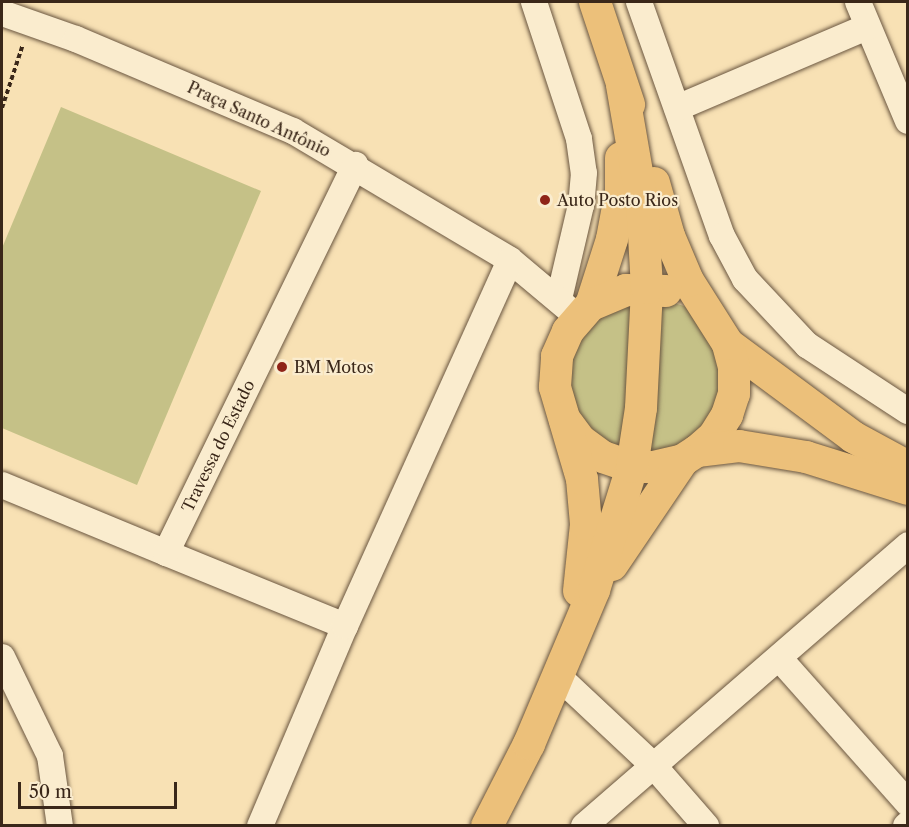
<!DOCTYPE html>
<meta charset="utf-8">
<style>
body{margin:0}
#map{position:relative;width:909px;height:827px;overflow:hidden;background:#f8e1b4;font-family:"Libre Caslon Text",serif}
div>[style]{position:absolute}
.green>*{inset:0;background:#c5c187}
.path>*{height:4px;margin-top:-2px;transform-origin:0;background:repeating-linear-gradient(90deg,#3a2719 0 4.5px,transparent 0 7.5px)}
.roads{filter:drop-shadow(0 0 2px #6a5640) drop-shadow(0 0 2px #6a5640)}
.minor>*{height:26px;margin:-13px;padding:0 13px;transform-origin:13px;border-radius:13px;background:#faecce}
.major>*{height:32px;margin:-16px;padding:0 16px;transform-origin:16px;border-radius:16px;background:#ecc07a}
.dots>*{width:16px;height:16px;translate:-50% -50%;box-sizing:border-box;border:3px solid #faecce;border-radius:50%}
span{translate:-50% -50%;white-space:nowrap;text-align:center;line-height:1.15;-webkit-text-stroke:4.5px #faecce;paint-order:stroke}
.street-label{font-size:16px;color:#3a2719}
.poi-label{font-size:16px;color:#3a2719}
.left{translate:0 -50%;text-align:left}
.frame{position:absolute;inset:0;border:3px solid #3a2719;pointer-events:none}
.scale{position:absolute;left:18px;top:782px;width:159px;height:27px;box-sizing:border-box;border:3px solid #3a2719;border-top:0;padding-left:8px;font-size:18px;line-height:21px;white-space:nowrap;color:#3a2719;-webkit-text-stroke:4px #faecce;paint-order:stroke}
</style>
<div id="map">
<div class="green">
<div style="clip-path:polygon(61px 107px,261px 191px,137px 485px,2px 428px,2px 248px)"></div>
<div style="clip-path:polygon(638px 297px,622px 454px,583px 428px,565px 385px,583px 326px)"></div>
<div style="clip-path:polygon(654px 297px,684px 306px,709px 326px,727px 385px,697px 440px,648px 458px,659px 369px)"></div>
</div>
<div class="path">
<div style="left:2px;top:108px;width:67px;rotate:-71.8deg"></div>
</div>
<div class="roads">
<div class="minor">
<div style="left:534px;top:2px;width:144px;rotate:71.8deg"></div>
<div style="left:579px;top:139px;width:34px;rotate:82deg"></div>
<div style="left:584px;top:173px;width:32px;rotate:95deg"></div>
<div style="left:581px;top:205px;width:97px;rotate:103.2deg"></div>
<div style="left:639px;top:2px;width:248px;rotate:70.5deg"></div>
<div style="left:722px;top:236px;width:49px;rotate:61.9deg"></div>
<div style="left:745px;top:279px;width:91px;rotate:46.8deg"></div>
<div style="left:807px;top:345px;width:121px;rotate:33.2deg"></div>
<div style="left:858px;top:2px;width:129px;rotate:67.2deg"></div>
<div style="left:2px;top:13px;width:78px;rotate:19.4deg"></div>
<div style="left:76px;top:39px;width:236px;rotate:23deg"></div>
<div style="left:293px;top:131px;width:252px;rotate:30.7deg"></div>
<div style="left:510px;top:260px;width:90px;rotate:40deg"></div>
<div style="left:677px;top:108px;width:207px;rotate:-23.1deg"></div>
<div style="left:2px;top:485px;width:178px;rotate:22.5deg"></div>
<div style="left:345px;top:626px;width:193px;rotate:-157.8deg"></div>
<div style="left:166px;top:553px;width:432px;rotate:-64deg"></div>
<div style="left:2px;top:657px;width:110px;rotate:64.1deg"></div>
<div style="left:50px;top:756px;width:71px;rotate:81.9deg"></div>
<div style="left:780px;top:659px;width:193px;rotate:48.4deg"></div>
<div style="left:559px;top:677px;width:129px;rotate:43.1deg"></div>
<div style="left:653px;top:765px;width:81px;rotate:49deg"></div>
<div style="left:260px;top:826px;width:217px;rotate:-67deg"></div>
<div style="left:345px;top:626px;width:401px;rotate:-65.7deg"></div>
<div style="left:584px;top:826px;width:429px;rotate:-40.9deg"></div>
<div style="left:906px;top:826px;width:3px;rotate:-45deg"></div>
</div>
<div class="major">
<div style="left:595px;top:2px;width:108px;rotate:71.6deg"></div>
<div style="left:591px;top:305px;width:69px;rotate:-72.3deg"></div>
<div style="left:612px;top:239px;width:49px;rotate:-79.4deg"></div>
<div style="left:621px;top:191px;width:33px;rotate:-90deg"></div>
<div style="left:728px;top:344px;width:156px;rotate:36.6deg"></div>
<div style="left:853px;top:437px;width:63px;rotate:28.6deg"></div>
<div style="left:565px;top:420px;width:26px;rotate:53deg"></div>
<div style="left:581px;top:441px;width:27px;rotate:36deg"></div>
<div style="left:603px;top:457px;width:31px;rotate:19deg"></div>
<div style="left:632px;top:467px;width:21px"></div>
<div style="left:653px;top:467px;width:31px;rotate:-13deg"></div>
<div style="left:683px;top:460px;width:17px;rotate:-33deg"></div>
<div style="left:697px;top:451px;width:23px;rotate:-41deg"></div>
<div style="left:714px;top:436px;width:25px;rotate:-58deg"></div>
<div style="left:727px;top:415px;width:22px;rotate:-72deg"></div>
<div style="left:734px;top:394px;width:27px;rotate:-90deg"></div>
<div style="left:734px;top:367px;width:24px;rotate:-105deg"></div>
<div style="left:728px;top:344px;width:75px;rotate:-122.4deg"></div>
<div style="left:688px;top:281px;width:49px;rotate:-112.9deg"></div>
<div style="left:669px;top:236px;width:55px;rotate:-105.8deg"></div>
<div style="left:697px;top:451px;width:42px;rotate:-6.8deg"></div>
<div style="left:739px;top:446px;width:68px;rotate:9.3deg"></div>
<div style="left:806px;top:457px;width:107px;rotate:17.4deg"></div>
<div style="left:612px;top:565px;width:127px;rotate:-55.9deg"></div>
<div style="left:579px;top:591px;width:67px;rotate:-84deg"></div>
<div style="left:586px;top:524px;width:45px;rotate:-95.1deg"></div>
<div style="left:582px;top:479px;width:96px;rotate:-106.4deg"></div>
<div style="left:555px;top:387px;width:31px;rotate:-86deg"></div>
<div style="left:557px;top:356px;width:27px;rotate:-66deg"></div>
<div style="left:568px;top:331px;width:35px;rotate:-49deg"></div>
<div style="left:591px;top:305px;width:38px;rotate:-23deg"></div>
<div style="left:626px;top:290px;width:40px;rotate:1.4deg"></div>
<div style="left:487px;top:826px;width:92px;rotate:-62.9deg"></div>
<div style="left:529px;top:744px;width:167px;rotate:-67.1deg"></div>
<div style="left:594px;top:590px;width:129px;rotate:-72.8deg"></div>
<div style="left:632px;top:467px;width:60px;rotate:-81.3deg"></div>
<div style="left:641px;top:408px;width:120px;rotate:-87.1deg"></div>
<div style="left:647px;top:288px;width:87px;rotate:-93.3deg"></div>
<div style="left:642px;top:201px;width:118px;rotate:-99.8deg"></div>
</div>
</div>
<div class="dots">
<div style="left:545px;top:200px;background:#8f2418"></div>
<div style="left:282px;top:367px;background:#8f2418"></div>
</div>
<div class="street-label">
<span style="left:259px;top:119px;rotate:25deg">Praça Santo Antônio</span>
<span style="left:218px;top:446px;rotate:-64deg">Travessa do Estado</span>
</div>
<div class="poi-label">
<span class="left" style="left:557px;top:200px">Auto Posto Rios</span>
<span class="left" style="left:294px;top:367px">BM Motos</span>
</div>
<div class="frame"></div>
<div class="scale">50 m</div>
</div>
